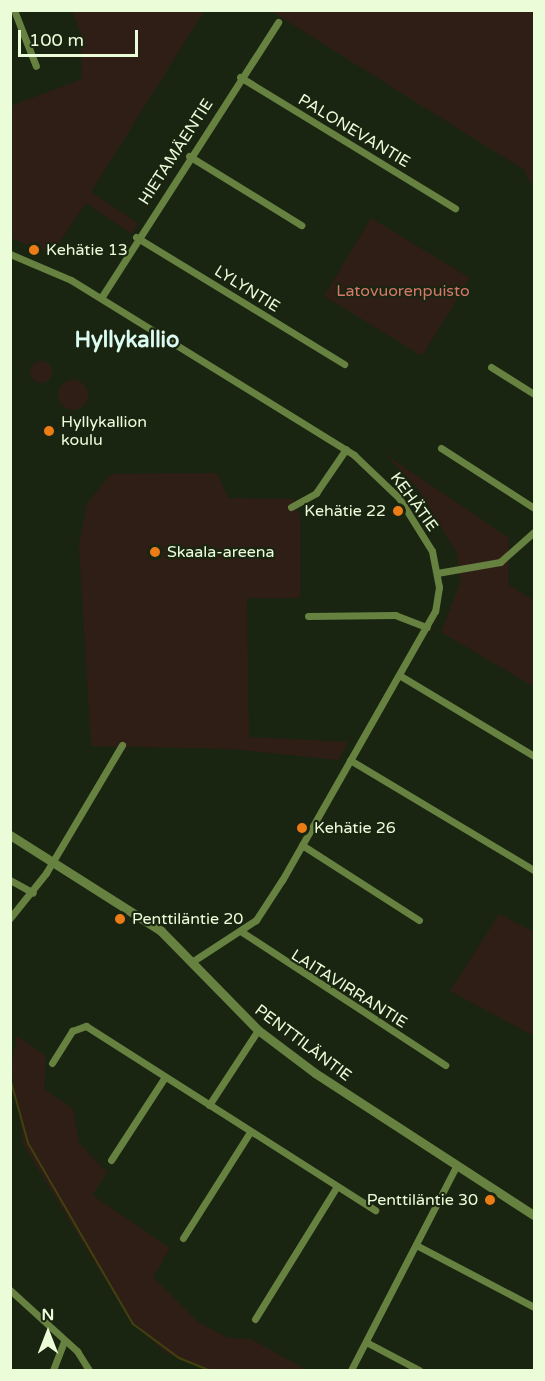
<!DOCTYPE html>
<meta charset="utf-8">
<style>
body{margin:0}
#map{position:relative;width:545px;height:1381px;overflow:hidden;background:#1a2511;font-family:"Varela Round",sans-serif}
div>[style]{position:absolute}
.green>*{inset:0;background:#2f1e15}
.round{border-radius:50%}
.stream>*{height:2px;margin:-1px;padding:0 1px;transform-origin:1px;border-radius:1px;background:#40410f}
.minor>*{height:7px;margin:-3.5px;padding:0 3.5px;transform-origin:3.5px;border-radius:3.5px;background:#668140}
.tertiary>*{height:9px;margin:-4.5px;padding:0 4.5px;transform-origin:4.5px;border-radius:4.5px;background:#668140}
.dots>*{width:16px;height:16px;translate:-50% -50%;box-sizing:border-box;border:3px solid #1a2511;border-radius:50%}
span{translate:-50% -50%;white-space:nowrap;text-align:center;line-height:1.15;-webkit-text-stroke:4.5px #1a2511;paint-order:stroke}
.street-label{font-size:16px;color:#ebfcd9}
.poi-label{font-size:16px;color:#ebfcd9}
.left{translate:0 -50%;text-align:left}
.right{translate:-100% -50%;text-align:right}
.park-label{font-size:16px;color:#d7786a}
.district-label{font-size:22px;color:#dbfcf3;font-weight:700}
.frame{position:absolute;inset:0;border:12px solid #ebfcd9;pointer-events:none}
.north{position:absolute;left:18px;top:1303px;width:60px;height:60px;-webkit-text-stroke:4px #1a2511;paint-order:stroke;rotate:0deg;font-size:16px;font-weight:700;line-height:24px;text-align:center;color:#ebfcd9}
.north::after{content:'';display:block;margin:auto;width:21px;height:27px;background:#ebfcd9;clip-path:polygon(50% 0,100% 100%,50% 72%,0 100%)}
.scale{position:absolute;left:18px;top:30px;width:120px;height:27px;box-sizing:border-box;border:3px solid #ebfcd9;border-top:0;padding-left:8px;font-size:18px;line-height:21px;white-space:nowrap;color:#ebfcd9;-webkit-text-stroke:4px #1a2511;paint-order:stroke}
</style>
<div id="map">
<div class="green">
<div style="clip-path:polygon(72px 11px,204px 11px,91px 192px,138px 223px,132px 234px,86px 203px,52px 254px,11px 238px,11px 106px,82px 79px,81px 34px)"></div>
<div style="clip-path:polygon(271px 11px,534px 11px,534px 190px,524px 170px)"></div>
<div style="clip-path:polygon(371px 218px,470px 278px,422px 356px,324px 296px)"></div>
<div class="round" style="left:30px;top:361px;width:22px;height:22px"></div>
<div class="round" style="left:58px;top:380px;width:30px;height:30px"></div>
<div style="clip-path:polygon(385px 454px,509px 538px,508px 584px,534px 601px,534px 687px,441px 632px,460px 583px,457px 553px,418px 489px)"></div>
<div style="clip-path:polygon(217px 473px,228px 498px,293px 499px,300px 516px,300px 598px,247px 598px,249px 737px,348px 742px,338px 760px,233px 749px,91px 746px,79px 546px,87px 503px,111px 474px)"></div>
<div style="clip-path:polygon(499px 914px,534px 932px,534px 1036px,450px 991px)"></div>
<div style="clip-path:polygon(17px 1036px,46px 1056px,44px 1089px,73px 1109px,79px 1143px,107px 1172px,92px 1195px,170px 1248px,153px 1277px,198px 1322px,228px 1338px,251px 1339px,307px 1370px,206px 1370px,166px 1353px,131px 1322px,24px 1146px,11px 1066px)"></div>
</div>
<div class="stream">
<div style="left:10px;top:1078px;width:67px;rotate:74.5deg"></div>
<div style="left:28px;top:1143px;width:209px;rotate:59.9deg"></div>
<div style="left:133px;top:1324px;width:57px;rotate:36.5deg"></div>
<div style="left:179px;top:1358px;width:32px;rotate:22deg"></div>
</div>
<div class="minor">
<div style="left:14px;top:10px;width:60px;rotate:68.6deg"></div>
<div style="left:240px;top:77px;width:252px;rotate:31.4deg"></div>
<div style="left:189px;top:156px;width:132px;rotate:31.6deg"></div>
<div style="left:136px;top:237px;width:244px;rotate:31.4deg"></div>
<div style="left:10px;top:254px;width:66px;rotate:23.1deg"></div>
<div style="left:71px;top:280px;width:333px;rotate:31.7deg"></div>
<div style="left:354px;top:455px;width:62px;rotate:43.7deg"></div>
<div style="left:399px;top:498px;width:62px;rotate:58.1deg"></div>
<div style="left:432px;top:551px;width:37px;rotate:79deg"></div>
<div style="left:439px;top:587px;width:24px;rotate:99deg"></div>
<div style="left:435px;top:611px;width:309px;rotate:119.6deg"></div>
<div style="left:282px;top:880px;width:48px;rotate:123deg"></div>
<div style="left:256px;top:920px;width:75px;rotate:146.9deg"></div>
<div style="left:101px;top:298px;width:328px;rotate:-57.3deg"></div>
<div style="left:491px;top:367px;width:51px;rotate:32.1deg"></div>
<div style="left:441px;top:448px;width:111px;rotate:32.8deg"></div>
<div style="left:291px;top:507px;width:29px;rotate:-29deg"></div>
<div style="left:316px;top:493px;width:53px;rotate:-55.7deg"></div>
<div style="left:437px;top:573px;width:64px;rotate:-9.9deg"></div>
<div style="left:500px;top:562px;width:45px;rotate:-41.4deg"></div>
<div style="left:308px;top:616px;width:87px;rotate:-0.7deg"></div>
<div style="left:395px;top:615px;width:34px;rotate:21deg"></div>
<div style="left:399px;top:675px;width:157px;rotate:31deg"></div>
<div style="left:350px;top:760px;width:214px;rotate:30.9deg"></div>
<div style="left:302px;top:845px;width:139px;rotate:32.7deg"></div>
<div style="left:10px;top:880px;width:26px;rotate:29deg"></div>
<div style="left:10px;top:918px;width:58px;rotate:-51.3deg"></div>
<div style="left:46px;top:873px;width:149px;rotate:-59.3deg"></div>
<div style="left:242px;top:932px;width:243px;rotate:33.2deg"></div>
<div style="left:52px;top:1063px;width:38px;rotate:-58deg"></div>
<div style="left:72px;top:1031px;width:15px;rotate:-20deg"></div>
<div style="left:86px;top:1026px;width:343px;rotate:32.5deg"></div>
<div style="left:209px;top:1105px;width:90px;rotate:-56.8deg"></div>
<div style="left:111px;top:1160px;width:99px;rotate:-57deg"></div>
<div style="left:183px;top:1238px;width:125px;rotate:-57.7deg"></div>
<div style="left:416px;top:1245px;width:133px;rotate:27.7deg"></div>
<div style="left:10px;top:1290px;width:91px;rotate:42.3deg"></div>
<div style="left:77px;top:1351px;width:22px;rotate:58deg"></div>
<div style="left:255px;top:1319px;width:154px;rotate:-58.3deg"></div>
<div style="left:366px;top:1342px;width:60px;rotate:27.8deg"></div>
<div style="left:53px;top:1370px;width:30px;rotate:-69deg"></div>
<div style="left:351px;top:1370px;width:229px;rotate:-62.7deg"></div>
</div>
<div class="tertiary">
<div style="left:10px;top:835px;width:179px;rotate:32.4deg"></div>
<div style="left:161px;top:931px;width:139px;rotate:45.6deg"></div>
<div style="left:258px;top:1030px;width:71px;rotate:37deg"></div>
<div style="left:315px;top:1073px;width:261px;rotate:33deg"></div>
</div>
<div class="dots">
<div style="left:34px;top:250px;background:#ec7c15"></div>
<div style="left:49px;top:431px;background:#ec7c15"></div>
<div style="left:398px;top:511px;background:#ec7c15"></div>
<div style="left:155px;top:552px;background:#ec7c15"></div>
<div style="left:302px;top:828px;background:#ec7c15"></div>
<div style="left:120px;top:919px;background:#ec7c15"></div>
<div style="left:490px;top:1200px;background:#ec7c15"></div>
</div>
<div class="street-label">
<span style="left:354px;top:131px;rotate:31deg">PALONEVANTIE</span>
<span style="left:176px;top:152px;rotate:-57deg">HIETAMÄENTIE</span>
<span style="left:247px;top:289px;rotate:32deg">LYLYNTIE</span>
<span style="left:414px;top:502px;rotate:54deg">KEHÄTIE</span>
<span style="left:349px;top:989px;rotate:32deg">LAITAVIRRANTIE</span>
<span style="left:303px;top:1043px;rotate:37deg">PENTTILÄNTIE</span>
</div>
<div class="poi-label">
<span class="left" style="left:46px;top:250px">Kehätie 13</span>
<span class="left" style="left:61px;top:431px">Hyllykallion<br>koulu</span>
<span class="right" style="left:386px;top:511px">Kehätie 22</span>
<span class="left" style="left:167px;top:552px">Skaala-areena</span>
<span class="left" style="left:314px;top:828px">Kehätie 26</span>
<span class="left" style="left:132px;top:919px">Penttiläntie 20</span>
<span class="right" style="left:478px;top:1200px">Penttiläntie 30</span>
</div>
<div class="park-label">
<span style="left:403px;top:291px">Latovuorenpuisto</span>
</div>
<div class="district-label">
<span style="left:127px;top:341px">Hyllykallio</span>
</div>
<div class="frame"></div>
<div class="north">N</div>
<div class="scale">100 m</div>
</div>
